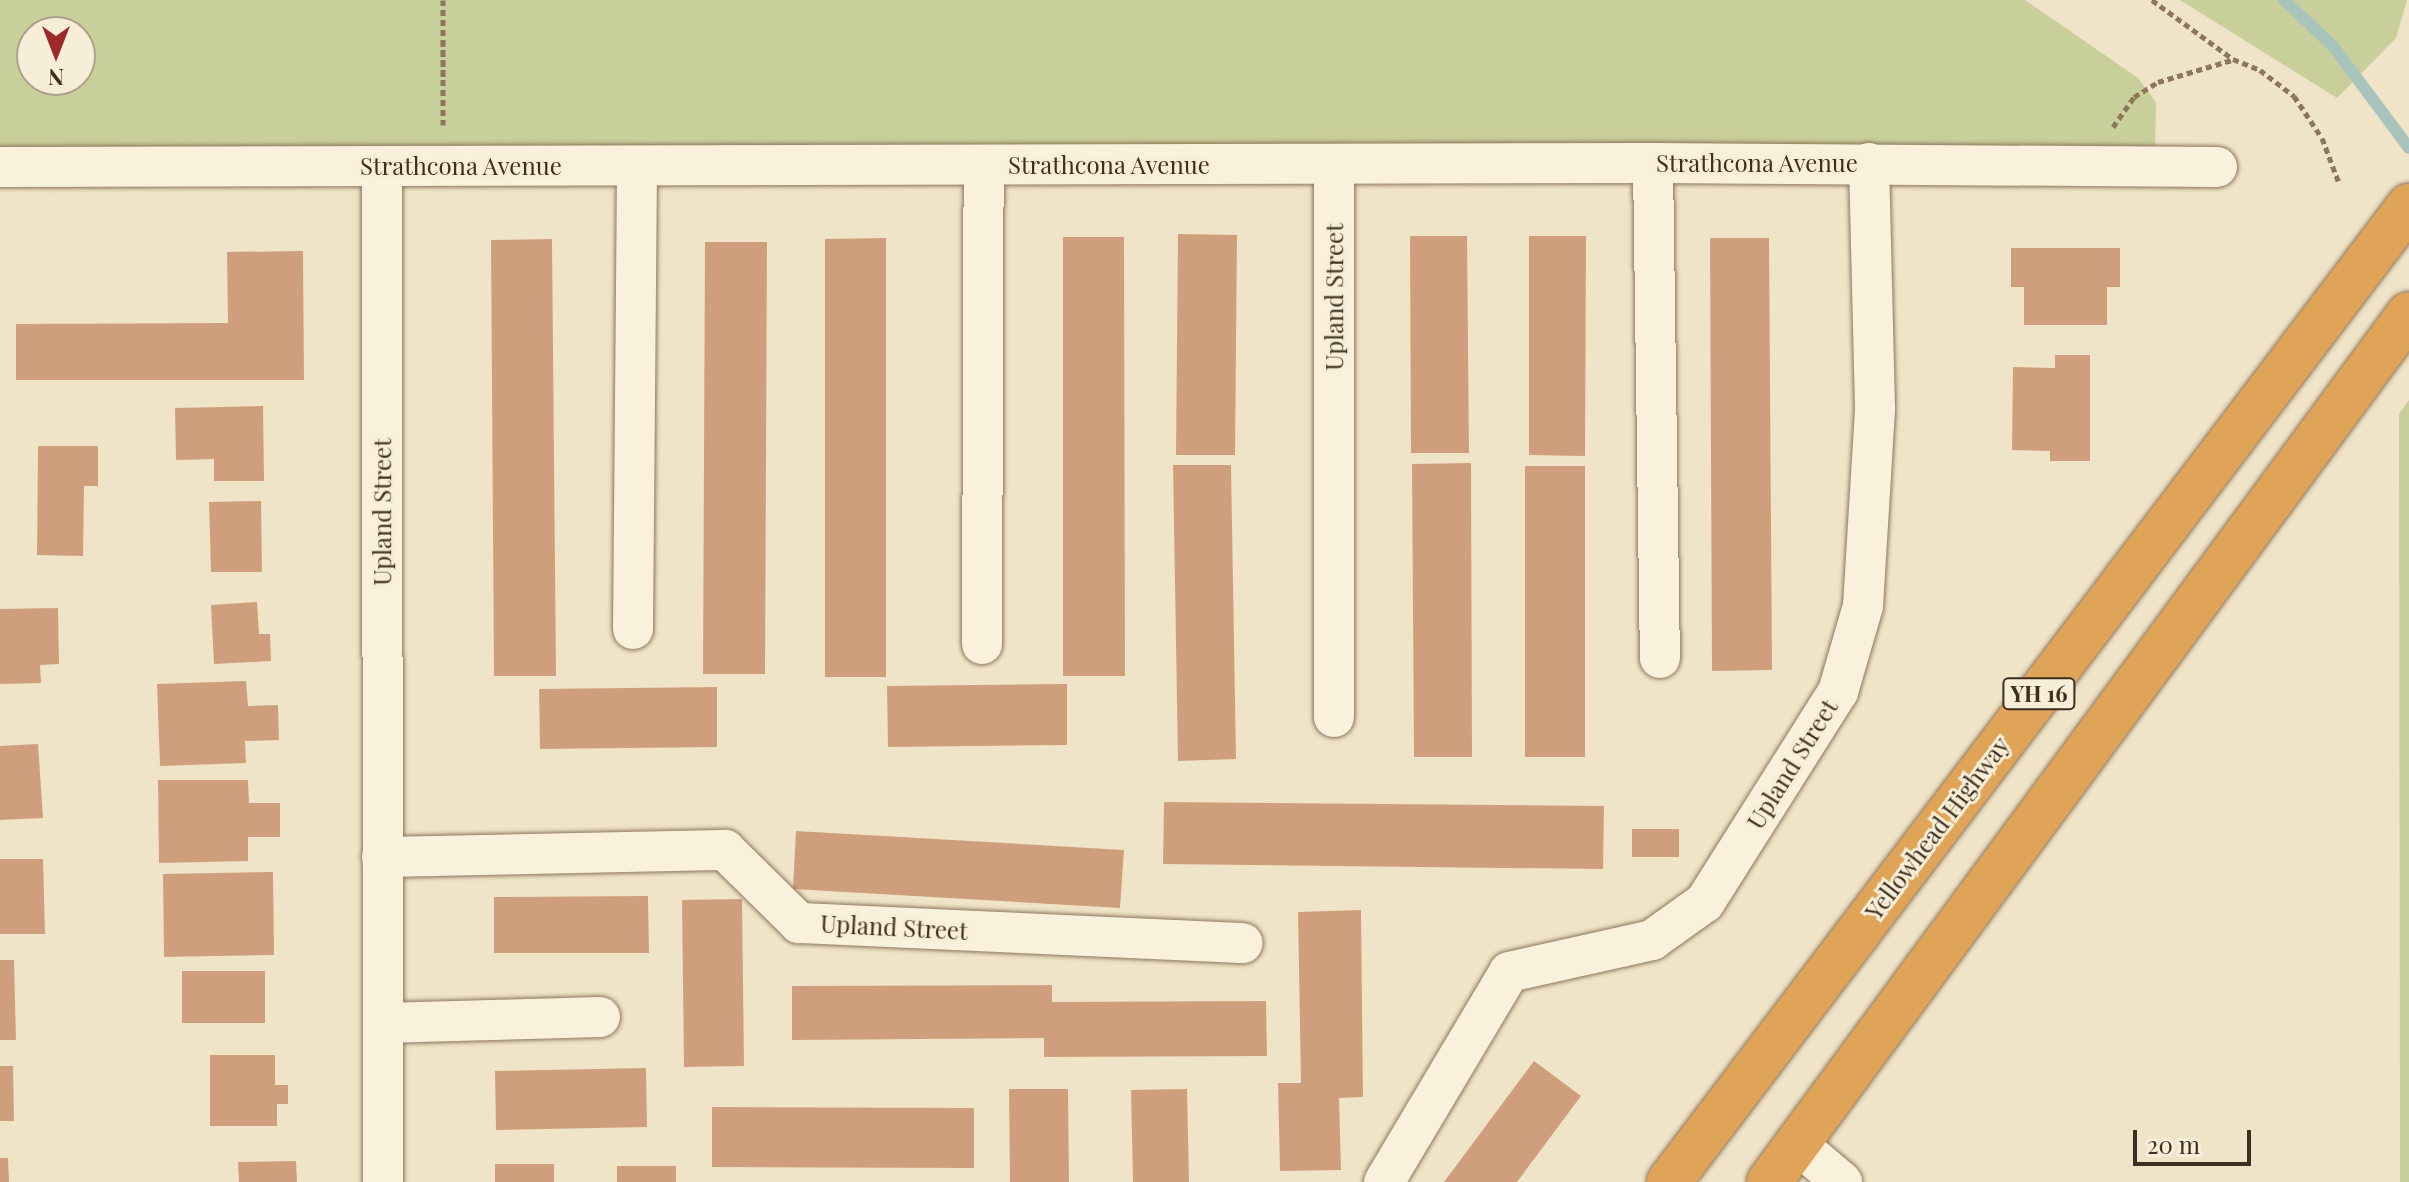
<!DOCTYPE html>
<style>
body{margin:0}
#map{position:relative;width:2409px;height:1182px;overflow:hidden;background:#f0e4c8;font-family:"Playfair Display",serif}
div>[style]{position:absolute}
.green>*{inset:0;background:#c9cf9b}
.stream>*{height:12px;margin:-6px;padding:0 6px;transform-origin:6px;border-radius:6px;background:#a9c4bc}
.building>*{inset:0;background:#cf9f7d}
.path>*{height:5px;margin-top:-2.5px;transform-origin:0;background:repeating-linear-gradient(90deg,#8d765c 0 6px,transparent 0 10px)}
.roads{filter:drop-shadow(0 0 2px #8d765c) drop-shadow(0 0 2px #8d765c)}
.minor>*{height:40px;margin:-20px;padding:0 20px;transform-origin:20px;border-radius:20px;background:#faf1dc}
.highway>*{height:44px;margin:-22px;padding:0 22px;transform-origin:22px;border-radius:22px;background:#e0a458}
span{translate:-50% -50%;white-space:nowrap;text-align:center;line-height:1.15;-webkit-text-stroke:6px #f7eed8;paint-order:stroke}
.shield-label span{padding:2px 6px;background:#f7eed8;border:2px solid;border-radius:6px;-webkit-text-stroke-width:0}
.shield-label{font-size:22px;color:#3d2e20;font-weight:700}
.street-label{font-size:24px;color:#3d2e20}
.north{position:absolute;left:16px;top:16px;width:80px;height:80px;box-sizing:border-box;background:#f7eed8;border:2px solid #ada18e;border-radius:50%;rotate:180deg;font-size:22px;font-weight:700;line-height:32px;text-align:center;color:#3d2e20}
.north::after{content:'';display:block;margin:auto;width:28px;height:36px;background:#9e2a2b;clip-path:polygon(50% 0,100% 100%,50% 72%,0 100%)}
.scale{position:absolute;left:2133px;top:1130px;width:118px;height:36px;box-sizing:border-box;border:4px solid #3d2e20;border-top:0;padding-left:10px;font-size:24px;line-height:28px;white-space:nowrap;color:#3d2e20;-webkit-text-stroke:6px #f7eed8;paint-order:stroke}
</style>
<div id="map">
<div class="green">
<div style="clip-path:polygon(evenodd,0 0,2025px 0,2138px 78px,2156px 102px,2155px 155px,0 148px,0 0,32px 32px,80px 32px,80px 80px,32px 80px,32px 32px)"></div>
<div style="clip-path:polygon(2180px 0,2407px 0,2396px 38px,2337px 98px)"></div>
<div style="clip-path:polygon(2409px 400px,2409px 1182px,2400px 1182px,2399px 414px)"></div>
</div>
<div class="stream">
<div style="left:2284px;top:0;width:67px;rotate:43.2deg"></div>
<div style="left:2333px;top:46px;width:127px;rotate:53.3deg"></div>
</div>
<div class="building">
<div style="clip-path:polygon(1178px 234px,1237px 235px,1235px 455px,1176px 455px)"></div>
<div style="clip-path:polygon(1410px 236px,1467px 236px,1469px 453px,1411px 453px)"></div>
<div style="clip-path:polygon(1529px 236px,1586px 236px,1585px 456px,1529px 455px)"></div>
<div style="clip-path:polygon(1063px 237px,1124px 237px,1125px 676px,1063px 676px)"></div>
<div style="clip-path:polygon(886px 238px,886px 677px,825px 677px,825px 239px)"></div>
<div style="clip-path:polygon(1710px 238px,1769px 238px,1772px 670px,1712px 671px)"></div>
<div style="clip-path:polygon(552px 239px,556px 676px,494px 676px,491px 240px)"></div>
<div style="clip-path:polygon(705px 242px,767px 242px,765px 674px,703px 674px)"></div>
<div style="clip-path:polygon(2011px 248px,2120px 248px,2120px 287px,2107px 287px,2107px 325px,2024px 325px,2024px 287px,2011px 287px)"></div>
<div style="clip-path:polygon(303px 251px,304px 380px,16px 380px,16px 324px,228px 323px,227px 252px)"></div>
<div style="clip-path:polygon(2055px 355px,2090px 355px,2090px 461px,2050px 461px,2050px 451px,2012px 450px,2013px 367px,2055px 368px)"></div>
<div style="clip-path:polygon(263px 406px,264px 481px,214px 481px,214px 459px,176px 460px,175px 408px)"></div>
<div style="clip-path:polygon(38px 446px,98px 446px,98px 486px,84px 486px,83px 556px,37px 555px)"></div>
<div style="clip-path:polygon(1471px 463px,1472px 757px,1414px 757px,1412px 464px)"></div>
<div style="clip-path:polygon(1173px 465px,1231px 465px,1236px 759px,1178px 761px)"></div>
<div style="clip-path:polygon(1525px 466px,1585px 466px,1585px 757px,1525px 757px)"></div>
<div style="clip-path:polygon(261px 501px,262px 572px,211px 572px,209px 502px)"></div>
<div style="clip-path:polygon(257px 602px,259px 634px,270px 634px,271px 661px,214px 664px,211px 605px)"></div>
<div style="clip-path:polygon(58px 608px,59px 664px,40px 665px,41px 683px,0 684px,0 609px)"></div>
<div style="clip-path:polygon(246px 681px,248px 706px,278px 705px,279px 740px,245px 741px,246px 763px,160px 766px,157px 684px)"></div>
<div style="clip-path:polygon(1067px 684px,1067px 745px,888px 747px,887px 686px)"></div>
<div style="clip-path:polygon(717px 687px,717px 747px,540px 749px,539px 689px)"></div>
<div style="clip-path:polygon(38px 744px,43px 818px,0 820px,0 746px)"></div>
<div style="clip-path:polygon(158px 780px,248px 780px,249px 803px,280px 803px,280px 837px,248px 837px,248px 861px,159px 863px)"></div>
<div style="clip-path:polygon(1164px 802px,1604px 806px,1603px 869px,1163px 864px)"></div>
<div style="clip-path:polygon(1632px 829px,1679px 829px,1679px 857px,1632px 857px)"></div>
<div style="clip-path:polygon(796px 831px,1124px 850px,1120px 908px,793px 889px)"></div>
<div style="clip-path:polygon(0 859px,43px 859px,45px 934px,0 934px)"></div>
<div style="clip-path:polygon(273px 872px,274px 955px,164px 957px,163px 874px)"></div>
<div style="clip-path:polygon(648px 896px,649px 953px,494px 953px,494px 897px)"></div>
<div style="clip-path:polygon(742px 899px,744px 1066px,684px 1067px,682px 900px)"></div>
<div style="clip-path:polygon(1361px 910px,1363px 1097px,1339px 1098px,1341px 1170px,1280px 1171px,1278px 1083px,1301px 1083px,1298px 912px)"></div>
<div style="clip-path:polygon(0 960px,14px 960px,16px 1040px,0 1040px)"></div>
<div style="clip-path:polygon(182px 971px,265px 971px,265px 1023px,182px 1023px)"></div>
<div style="clip-path:polygon(1052px 985px,1052px 1002px,1266px 1001px,1267px 1056px,1044px 1057px,1044px 1038px,792px 1040px,792px 986px)"></div>
<div style="clip-path:polygon(210px 1055px,275px 1055px,275px 1085px,288px 1085px,288px 1104px,277px 1104px,277px 1126px,210px 1126px)"></div>
<div style="clip-path:polygon(1534px 1061px,1581px 1096px,1517px 1182px,1444px 1182px)"></div>
<div style="clip-path:polygon(0 1066px,13px 1066px,14px 1121px,0 1121px)"></div>
<div style="clip-path:polygon(646px 1068px,647px 1127px,496px 1130px,495px 1071px)"></div>
<div style="clip-path:polygon(1009px 1089px,1068px 1089px,1069px 1182px,1010px 1182px)"></div>
<div style="clip-path:polygon(1187px 1089px,1189px 1182px,1133px 1182px,1131px 1090px)"></div>
<div style="clip-path:polygon(712px 1107px,974px 1108px,974px 1168px,712px 1167px)"></div>
<div style="clip-path:polygon(0 1158px,8px 1158px,9px 1182px,0 1182px)"></div>
<div style="clip-path:polygon(296px 1161px,297px 1182px,239px 1182px,238px 1162px)"></div>
<div style="clip-path:polygon(495px 1164px,554px 1164px,554px 1182px,495px 1182px)"></div>
<div style="clip-path:polygon(617px 1166px,676px 1166px,676px 1182px,617px 1182px)"></div>
</div>
<div class="path">
<div style="left:443px;top:0;width:125px;rotate:90deg"></div>
<div style="left:2152px;top:0;width:100px;rotate:36.1deg"></div>
<div style="left:2233px;top:59px;width:29px;rotate:22deg"></div>
<div style="left:2260px;top:70px;width:43px;rotate:37.4deg"></div>
<div style="left:2294px;top:96px;width:50px;rotate:56.3deg"></div>
<div style="left:2322px;top:138px;width:48px;rotate:69.3deg"></div>
<div style="left:2113px;top:127px;width:37px;rotate:-55deg"></div>
<div style="left:2134px;top:97px;width:28px;rotate:-32deg"></div>
<div style="left:2158px;top:82px;width:77px;rotate:-16.6deg"></div>
</div>
<div class="roads">
<div class="minor">
<div style="left:1653px;top:163px;width:495px;rotate:89.2deg"></div>
<div style="left:1334px;top:165px;width:552px;rotate:90deg"></div>
<div style="left:382px;top:166px;width:1016px;rotate:89.94deg"></div>
<div style="left:0;top:167px;width:1653px;rotate:-0.14deg"></div>
<div style="left:1653px;top:163px;width:564px;rotate:0.41deg"></div>
<div style="left:633px;top:629px;width:463px;rotate:-89.5deg"></div>
<div style="left:982px;top:644px;width:479px;rotate:-89.8deg"></div>
<div style="left:382px;top:857px;width:343px;rotate:-1.2deg"></div>
<div style="left:725px;top:850px;width:104px;rotate:44.6deg"></div>
<div style="left:799px;top:923px;width:444px;rotate:2.6deg"></div>
<div style="left:384px;top:1023px;width:216px;rotate:-1.6deg"></div>
<div style="left:1797px;top:1144px;width:59px;rotate:40.2deg"></div>
<div style="left:1384px;top:1182px;width:244px;rotate:-59.2deg"></div>
<div style="left:1509px;top:972px;width:147px;rotate:-12.6deg"></div>
<div style="left:1652px;top:940px;width:65px;rotate:-35.6deg"></div>
<div style="left:1705px;top:902px;width:249px;rotate:-57.7deg"></div>
<div style="left:1838px;top:692px;width:90px;rotate:-73.8deg"></div>
<div style="left:1863px;top:606px;width:198px;rotate:-86.5deg"></div>
<div style="left:1875px;top:408px;width:245px;rotate:-91.4deg"></div>
</div>
<div class="highway">
<div style="left:1669px;top:1182px;width:1225px;rotate:-52.83deg"></div>
<div style="left:1769px;top:1182px;width:1078px;rotate:-53.6deg"></div>
</div>
</div>
<div class="shield-label">
<span style="left:2039px;top:694px">YH 16</span>
</div>
<div class="street-label">
<span style="left:1757px;top:163px">Strathcona Avenue</span>
<span style="left:1109px;top:165px">Strathcona Avenue</span>
<span style="left:461px;top:166px">Strathcona Avenue</span>
<span style="left:1334px;top:297px;rotate:-90deg">Upland Street</span>
<span style="left:382px;top:512px;rotate:-90deg">Upland Street</span>
<span style="left:1792px;top:764px;rotate:-58deg">Upland Street</span>
<span style="left:1937px;top:828px;rotate:-53deg">Yellowhead Highway</span>
<span style="left:894px;top:927px;rotate:3deg">Upland Street</span>
</div>
<div class="north">N</div>
<div class="scale">20 m</div>
</div>
